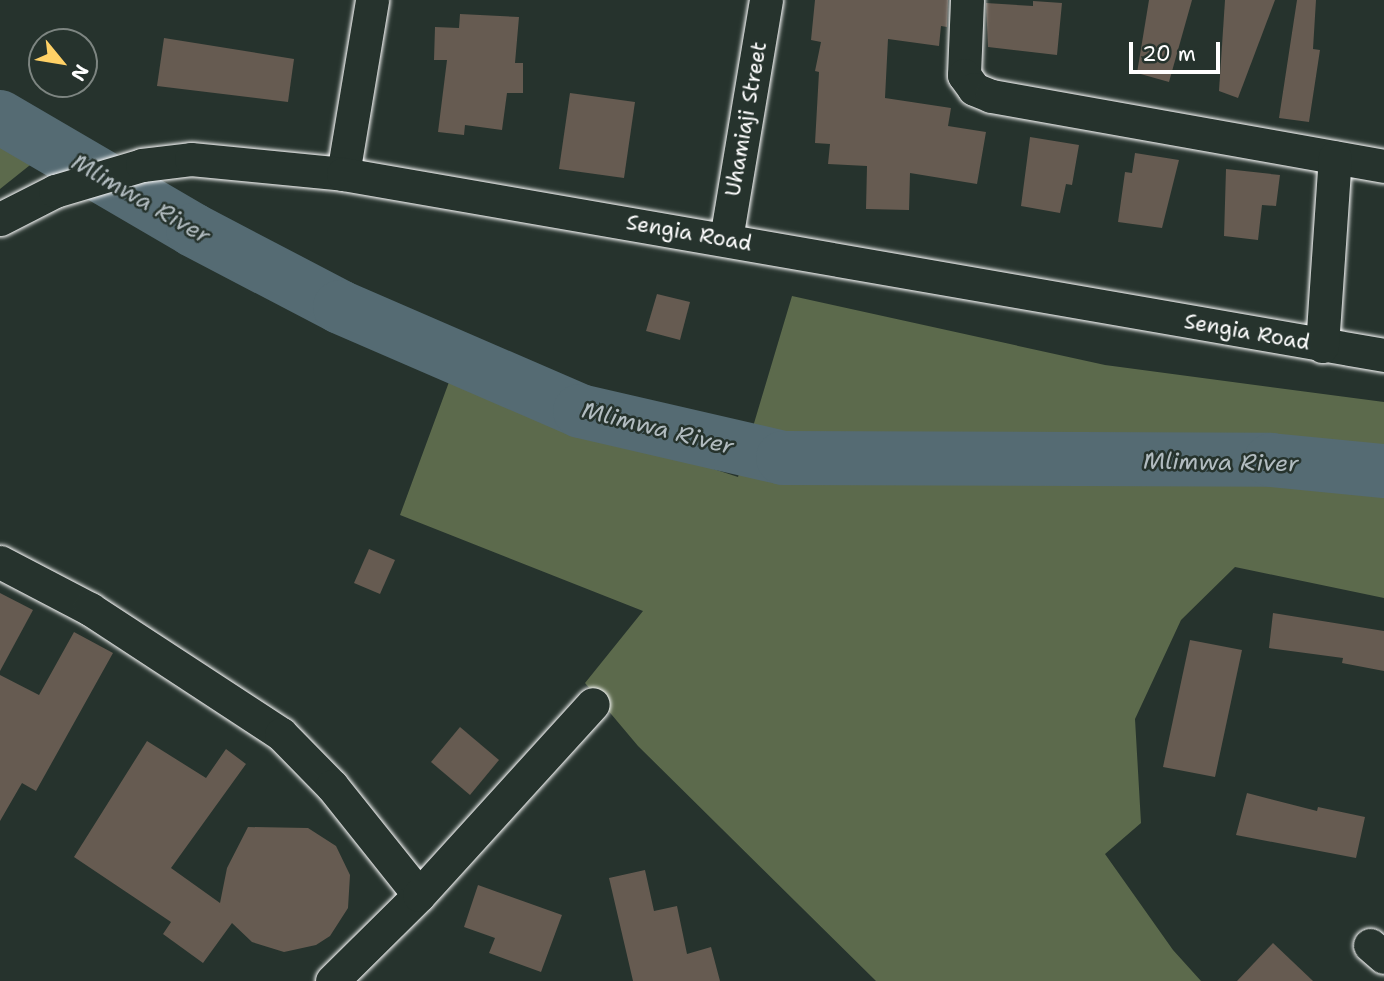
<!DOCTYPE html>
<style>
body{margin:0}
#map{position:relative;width:1384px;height:981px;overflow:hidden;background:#26332d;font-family:"Shantell Sans",sans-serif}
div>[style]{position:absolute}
.green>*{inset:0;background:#5c6a4c}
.river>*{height:54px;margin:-27px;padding:0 27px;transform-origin:27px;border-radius:27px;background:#556b73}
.building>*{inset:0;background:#665b51}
.roads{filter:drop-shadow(0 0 2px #fff) drop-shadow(0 0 2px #fff)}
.street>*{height:33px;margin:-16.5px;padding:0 16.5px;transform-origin:16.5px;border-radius:16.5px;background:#26332d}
span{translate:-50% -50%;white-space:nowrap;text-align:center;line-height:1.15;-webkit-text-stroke:5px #26332d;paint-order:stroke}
.street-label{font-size:21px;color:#fff}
.water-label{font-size:23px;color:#b2bcc0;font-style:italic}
.north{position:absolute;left:28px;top:28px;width:70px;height:70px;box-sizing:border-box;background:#26332d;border:2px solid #7d8581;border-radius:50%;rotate:120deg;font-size:19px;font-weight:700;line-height:28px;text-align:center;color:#fff}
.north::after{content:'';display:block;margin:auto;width:24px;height:32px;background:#ffd166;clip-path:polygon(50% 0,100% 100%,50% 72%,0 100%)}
.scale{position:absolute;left:1129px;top:42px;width:91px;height:32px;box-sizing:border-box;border:4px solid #fff;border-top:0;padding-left:9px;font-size:21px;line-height:24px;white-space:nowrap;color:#fff;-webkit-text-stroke:5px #26332d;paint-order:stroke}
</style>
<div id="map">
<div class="green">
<div style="clip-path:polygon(0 90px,74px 130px,0 189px)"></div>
<div style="clip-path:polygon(792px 296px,1105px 365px,1384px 402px,1384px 598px,1235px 567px,1181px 620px,1135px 719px,1141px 823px,1105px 854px,1173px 950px,1201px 981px,876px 981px,638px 746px,585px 683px,643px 611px,400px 515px,449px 382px,738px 477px)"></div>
</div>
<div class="river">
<div style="left:0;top:117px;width:224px;rotate:30.3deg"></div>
<div style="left:193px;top:230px;width:166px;rotate:27.6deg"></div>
<div style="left:340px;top:307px;width:262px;rotate:23.4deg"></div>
<div style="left:580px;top:411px;width:208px;rotate:13deg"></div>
<div style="left:783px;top:458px;width:488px;rotate:0.2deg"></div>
<div style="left:1271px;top:460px;width:114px;rotate:5.6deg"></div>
</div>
<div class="building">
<div style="clip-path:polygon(815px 0,948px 0,947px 27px,941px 26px,939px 46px,888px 39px,885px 98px,951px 108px,948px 126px,986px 132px,977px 184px,910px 173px,909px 210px,866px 209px,867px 166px,828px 164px,830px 144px,815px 143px,819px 72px,815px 71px,821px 42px,811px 40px)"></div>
<div style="clip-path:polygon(1149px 0,1192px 0,1169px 82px,1137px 73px)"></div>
<div style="clip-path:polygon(1225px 0,1275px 0,1238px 98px,1219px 91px)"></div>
<div style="clip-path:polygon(1297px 0,1316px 0,1313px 49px,1320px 50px,1309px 122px,1279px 118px)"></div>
<div style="clip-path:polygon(1033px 1px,1062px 3px,1057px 55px,988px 47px,986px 3px,1033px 6px)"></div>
<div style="clip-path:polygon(460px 14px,519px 17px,515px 63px,523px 63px,523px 93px,507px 93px,502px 130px,465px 125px,464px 135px,438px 132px,447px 60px,434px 60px,435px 27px,459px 28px)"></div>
<div style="clip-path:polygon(164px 38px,294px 59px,288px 102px,157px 86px)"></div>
<div style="clip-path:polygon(570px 93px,635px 102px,624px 178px,559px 169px)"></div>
<div style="clip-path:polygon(1030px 137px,1079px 145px,1072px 185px,1066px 184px,1060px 213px,1021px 206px)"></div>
<div style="clip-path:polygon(1135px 153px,1179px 160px,1162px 228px,1118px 222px,1125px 172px,1132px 173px)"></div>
<div style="clip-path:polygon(1226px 169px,1280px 175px,1276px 206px,1262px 205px,1258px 240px,1224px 236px)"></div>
<div style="clip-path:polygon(657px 294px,690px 302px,680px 340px,646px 331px)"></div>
<div style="clip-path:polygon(369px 549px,395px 560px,380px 594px,354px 583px)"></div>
<div style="clip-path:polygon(0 593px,33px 610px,0 671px)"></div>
<div style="clip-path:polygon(1273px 613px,1384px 631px,1384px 671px,1342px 663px,1343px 658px,1269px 648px)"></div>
<div style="clip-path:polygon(74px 632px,113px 653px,36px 791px,22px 783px,0 821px,0 675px,39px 695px)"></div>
<div style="clip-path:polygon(1190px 640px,1242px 650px,1215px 777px,1163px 767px)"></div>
<div style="clip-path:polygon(460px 727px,499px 760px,470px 795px,431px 762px)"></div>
<div style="clip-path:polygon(147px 741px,206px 778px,226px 749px,246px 764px,171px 868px,220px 903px,227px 868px,248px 827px,308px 828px,336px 846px,350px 875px,348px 908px,330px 936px,316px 945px,284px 952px,252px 942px,232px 923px,203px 963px,163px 934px,171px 922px,74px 857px)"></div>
<div style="clip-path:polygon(1247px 793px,1317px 811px,1318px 807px,1365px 817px,1356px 858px,1236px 835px)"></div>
<div style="clip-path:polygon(645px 870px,654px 911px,677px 906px,687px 954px,711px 947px,720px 981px,633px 981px,609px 878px)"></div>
<div style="clip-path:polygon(478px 885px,562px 915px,541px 972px,489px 953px,495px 938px,464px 927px)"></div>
<div style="clip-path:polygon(1273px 943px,1313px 981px,1237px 981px)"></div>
</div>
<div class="roads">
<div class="street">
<div style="left:967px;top:0;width:75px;rotate:92.3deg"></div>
<div style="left:964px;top:75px;width:17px;rotate:54deg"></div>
<div style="left:974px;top:89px;width:18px;rotate:22deg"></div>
<div style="left:991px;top:96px;width:399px;rotate:10.1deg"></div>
<div style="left:343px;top:174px;width:176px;rotate:-80.5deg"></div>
<div style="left:0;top:219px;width:62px;rotate:-27deg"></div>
<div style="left:55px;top:191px;width:91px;rotate:-16.6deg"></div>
<div style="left:142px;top:165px;width:49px;rotate:-7deg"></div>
<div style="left:191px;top:159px;width:153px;rotate:5.6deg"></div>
<div style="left:343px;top:174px;width:1057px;rotate:9.86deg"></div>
<div style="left:726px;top:239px;width:242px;rotate:-80.5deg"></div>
<div style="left:1322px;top:346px;width:189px;rotate:-86.1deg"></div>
<div style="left:0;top:562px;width:102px;rotate:27.6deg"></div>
<div style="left:90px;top:609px;width:228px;rotate:33.2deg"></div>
<div style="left:281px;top:734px;width:73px;rotate:45.6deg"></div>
<div style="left:332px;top:786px;width:139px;rotate:51.4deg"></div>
<div style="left:1370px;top:945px;width:18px;rotate:41deg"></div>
<div style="left:332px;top:981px;width:122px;rotate:-44.7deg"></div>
<div style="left:419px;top:895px;width:258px;rotate:-47.7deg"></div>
</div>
</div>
<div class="street-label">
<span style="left:746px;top:119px;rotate:-80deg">Uhamiaji Street</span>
<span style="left:689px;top:233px;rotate:10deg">Sengia Road</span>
<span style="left:1247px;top:332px;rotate:10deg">Sengia Road</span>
</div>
<div class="water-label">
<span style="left:141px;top:199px;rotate:30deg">Mlimwa River</span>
<span style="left:658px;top:428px;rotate:14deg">Mlimwa River</span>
<span style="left:1221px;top:462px;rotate:1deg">Mlimwa River</span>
</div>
<div class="north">N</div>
<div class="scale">20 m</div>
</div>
